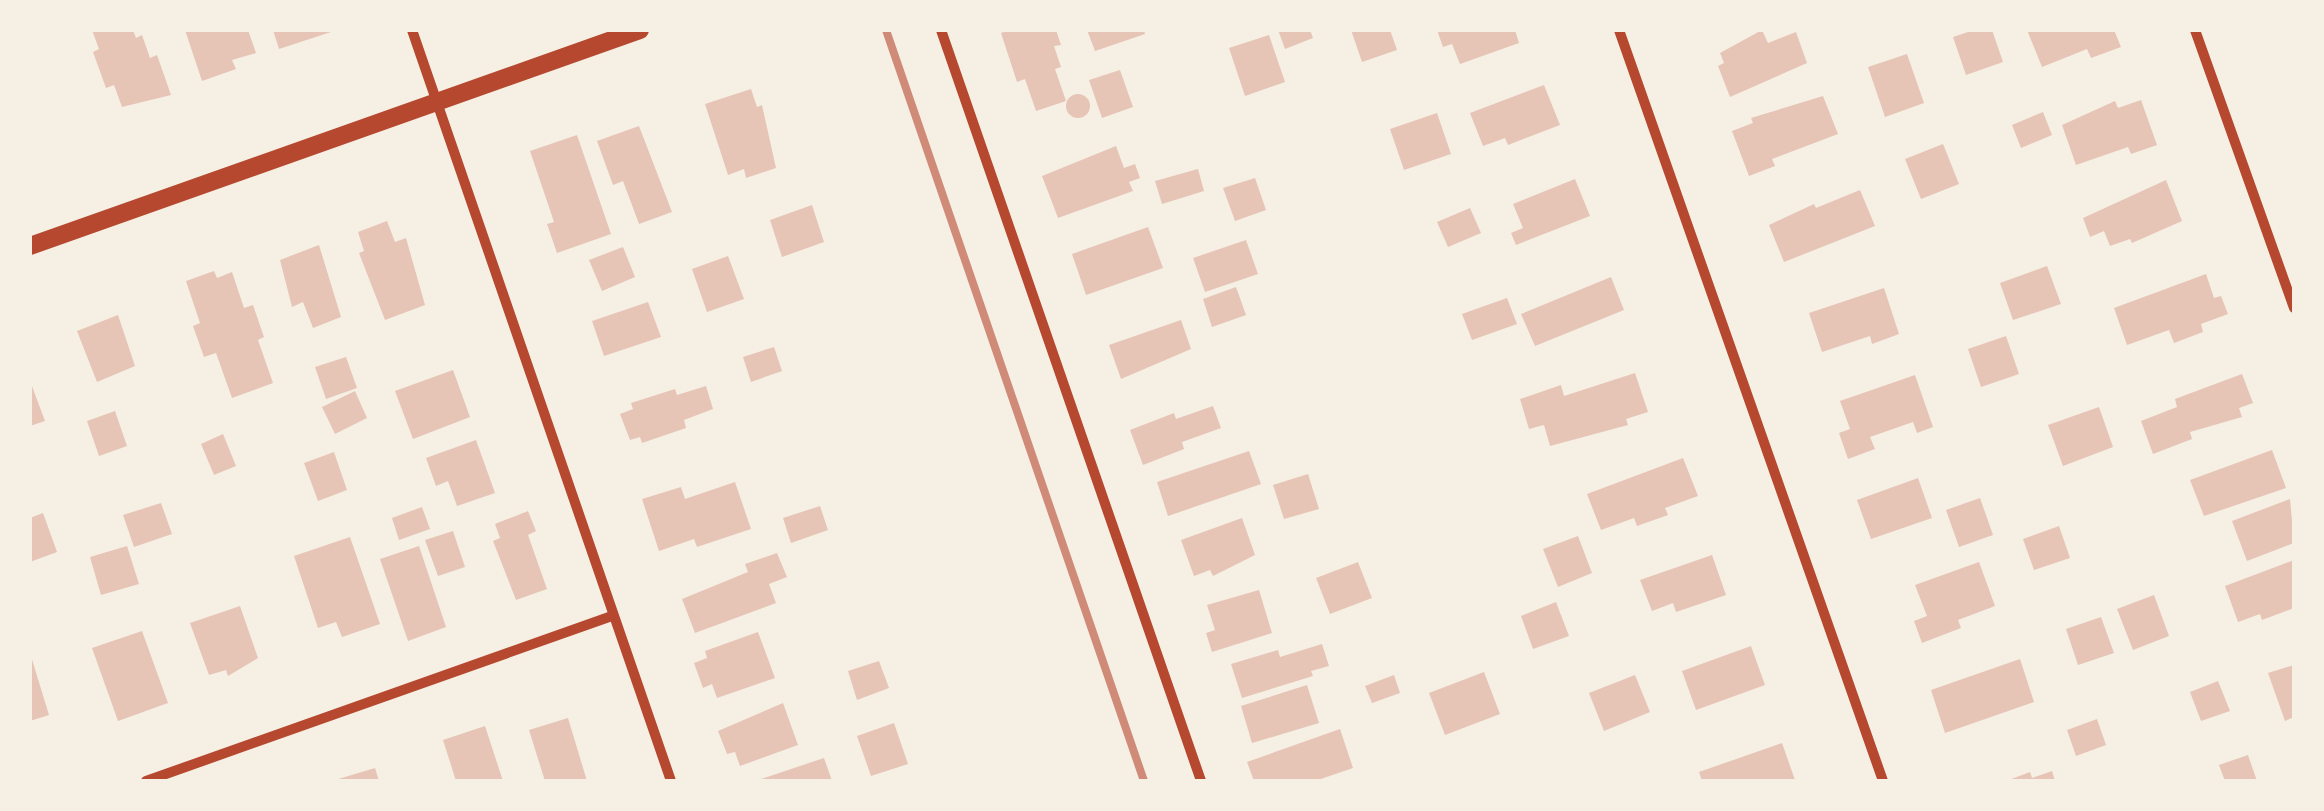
<!DOCTYPE html>
<style>
body{margin:0}
#map{position:relative;width:2324px;height:811px;overflow:hidden;background:#f6efe4;font-family:Mulish,sans-serif}
div>[style]{position:absolute}
.building>*{inset:0;background:#e6c5b7}
.round{border-radius:50%}
.minor>*{height:10px;margin:-5px;padding:0 5px;transform-origin:5px;border-radius:5px;background:#b5482f}
.tertiary>*{height:18px;margin:-9px;padding:0 9px;transform-origin:9px;border-radius:9px;background:#b5482f}
.rail>*{height:8px;margin:-4px;padding:0 4px;transform-origin:4px;border-radius:4px;background:#cf8b77}
span{translate:-50% -50%;white-space:nowrap;text-align:center;line-height:1.15;-webkit-text-stroke:9px #f6efe4;paint-order:stroke}
.frame{position:absolute;inset:0;border:32px solid #f6efe4;pointer-events:none}
</style>
<div id="map">
<div class="building">
<div style="clip-path:polygon(92px 30px,133px 30px,136px 38px,142px 35px,150px 58px,157px 55px,171px 95px,122px 107px,114px 85px,106px 88px,93px 52px,99px 49px)"></div>
<div style="clip-path:polygon(185px 30px,248px 30px,256px 53px,232px 60px,236px 69px,202px 81px)"></div>
<div style="clip-path:polygon(273px 30px,333px 30px,334px 31px,279px 49px)"></div>
<div style="clip-path:polygon(1009px 30px,1056px 30px,1061px 45px,1054px 46px,1061px 67px,1055px 69px,1066px 101px,1036px 111px,1025px 79px,1017px 82px,1001px 33px)"></div>
<div style="clip-path:polygon(1087px 30px,1144px 30px,1145px 34px,1095px 51px)"></div>
<div style="clip-path:polygon(1278px 30px,1310px 30px,1313px 38px,1285px 49px)"></div>
<div style="clip-path:polygon(1351px 30px,1390px 30px,1397px 50px,1362px 62px)"></div>
<div style="clip-path:polygon(1437px 30px,1515px 30px,1519px 43px,1460px 64px,1452px 44px,1443px 47px)"></div>
<div style="clip-path:polygon(1762px 30px,1768px 43px,1796px 32px,1807px 63px,1730px 97px,1718px 66px,1724px 63px,1720px 53px)"></div>
<div style="clip-path:polygon(1974px 30px,1992px 30px,2003px 62px,1966px 75px,1953px 37px)"></div>
<div style="clip-path:polygon(2027px 30px,2114px 30px,2121px 47px,2091px 58px,2087px 49px,2042px 67px)"></div>
<div style="clip-path:polygon(1269px 35px,1285px 82px,1245px 96px,1229px 48px)"></div>
<div style="clip-path:polygon(1907px 54px,1924px 103px,1885px 117px,1868px 67px)"></div>
<div style="clip-path:polygon(1120px 70px,1133px 107px,1102px 118px,1089px 80px)"></div>
<div style="clip-path:polygon(1544px 85px,1560px 125px,1508px 145px,1505px 138px,1483px 146px,1470px 113px)"></div>
<div style="clip-path:polygon(751px 89px,757px 107px,762px 105px,776px 168px,746px 178px,744px 169px,728px 175px,705px 104px)"></div>
<div class="round" style="left:1066px;top:94px;width:24px;height:24px"></div>
<div style="clip-path:polygon(1823px 96px,1838px 134px,1772px 159px,1775px 166px,1749px 176px,1732px 131px,1753px 123px,1751px 118px)"></div>
<div style="clip-path:polygon(2141px 100px,2157px 145px,2131px 154px,2128px 147px,2076px 165px,2062px 125px,2115px 101px,2118px 108px)"></div>
<div style="clip-path:polygon(2043px 112px,2052px 135px,2021px 148px,2012px 125px)"></div>
<div style="clip-path:polygon(1437px 113px,1451px 154px,1404px 170px,1390px 129px)"></div>
<div style="clip-path:polygon(639px 126px,672px 212px,639px 224px,623px 181px,613px 185px,597px 141px)"></div>
<div style="clip-path:polygon(577px 135px,611px 234px,557px 253px,547px 224px,554px 222px,530px 151px)"></div>
<div style="clip-path:polygon(1943px 144px,1959px 184px,1921px 199px,1905px 159px)"></div>
<div style="clip-path:polygon(1116px 146px,1124px 168px,1135px 164px,1140px 178px,1129px 182px,1133px 191px,1058px 218px,1042px 176px)"></div>
<div style="clip-path:polygon(1198px 169px,1204px 191px,1162px 204px,1155px 181px)"></div>
<div style="clip-path:polygon(1255px 178px,1266px 210px,1235px 221px,1223px 188px)"></div>
<div style="clip-path:polygon(1575px 179px,1590px 216px,1516px 245px,1511px 233px,1523px 228px,1513px 204px)"></div>
<div style="clip-path:polygon(2166px 180px,2182px 221px,2132px 243px,2130px 239px,2110px 246px,2104px 231px,2090px 237px,2083px 218px)"></div>
<div style="clip-path:polygon(1860px 190px,1875px 226px,1784px 262px,1769px 225px,1814px 204px,1816px 208px)"></div>
<div style="clip-path:polygon(812px 205px,824px 242px,782px 257px,770px 220px)"></div>
<div style="clip-path:polygon(1470px 208px,1481px 233px,1448px 247px,1437px 222px)"></div>
<div style="clip-path:polygon(387px 221px,395px 242px,406px 238px,425px 305px,385px 320px,359px 253px,364px 251px,358px 232px)"></div>
<div style="clip-path:polygon(1148px 227px,1163px 268px,1086px 295px,1072px 254px)"></div>
<div style="clip-path:polygon(1246px 240px,1258px 274px,1205px 292px,1193px 258px)"></div>
<div style="clip-path:polygon(319px 245px,341px 317px,313px 328px,303px 302px,292px 307px,280px 260px)"></div>
<div style="clip-path:polygon(623px 247px,635px 277px,602px 291px,589px 260px)"></div>
<div style="clip-path:polygon(728px 256px,744px 299px,707px 312px,692px 269px)"></div>
<div style="clip-path:polygon(2047px 266px,2061px 304px,2013px 320px,2000px 283px)"></div>
<div style="clip-path:polygon(214px 271px,217px 278px,232px 272px,244px 308px,253px 305px,264px 337px,258px 340px,273px 383px,232px 398px,216px 353px,204px 357px,193px 326px,200px 323px,186px 281px)"></div>
<div style="clip-path:polygon(2206px 274px,2214px 298px,2221px 296px,2228px 314px,2201px 324px,2203px 332px,2174px 343px,2169px 330px,2127px 345px,2114px 308px)"></div>
<div style="clip-path:polygon(1611px 277px,1624px 310px,1535px 346px,1521px 314px)"></div>
<div style="clip-path:polygon(1236px 287px,1246px 315px,1212px 327px,1203px 299px)"></div>
<div style="clip-path:polygon(1884px 288px,1899px 334px,1872px 344px,1870px 336px,1822px 352px,1809px 313px)"></div>
<div style="clip-path:polygon(1507px 298px,1517px 324px,1472px 340px,1462px 314px)"></div>
<div style="clip-path:polygon(648px 302px,661px 337px,604px 356px,592px 321px)"></div>
<div style="clip-path:polygon(118px 315px,135px 366px,97px 382px,77px 331px)"></div>
<div style="clip-path:polygon(1181px 320px,1191px 349px,1121px 379px,1109px 345px)"></div>
<div style="clip-path:polygon(2006px 336px,2019px 374px,1981px 387px,1968px 349px)"></div>
<div style="clip-path:polygon(774px 347px,782px 371px,751px 382px,743px 357px)"></div>
<div style="clip-path:polygon(346px 357px,357px 388px,326px 399px,315px 367px)"></div>
<div style="clip-path:polygon(453px 370px,470px 417px,413px 439px,395px 391px)"></div>
<div style="clip-path:polygon(1635px 373px,1648px 412px,1626px 419px,1628px 425px,1550px 446px,1544px 425px,1529px 429px,1520px 399px,1561px 385px,1564px 396px)"></div>
<div style="clip-path:polygon(2242px 374px,2253px 403px,2239px 408px,2242px 417px,2190px 432px,2192px 439px,2153px 454px,2141px 421px,2177px 407px,2175px 399px)"></div>
<div style="clip-path:polygon(1915px 375px,1933px 427px,1917px 433px,1913px 422px,1870px 437px,1875px 449px,1848px 459px,1839px 433px,1850px 429px,1840px 401px)"></div>
<div style="clip-path:polygon(30px 381px,45px 421px,30px 426px)"></div>
<div style="clip-path:polygon(706px 386px,713px 409px,684px 420px,686px 428px,642px 443px,640px 437px,630px 440px,620px 414px,633px 409px,631px 403px,675px 389px,677px 395px)"></div>
<div style="clip-path:polygon(355px 391px,367px 418px,335px 434px,322px 407px)"></div>
<div style="clip-path:polygon(1213px 406px,1221px 428px,1182px 442px,1184px 449px,1143px 465px,1130px 430px,1174px 413px,1176px 419px)"></div>
<div style="clip-path:polygon(2099px 407px,2113px 447px,2063px 466px,2048px 425px)"></div>
<div style="clip-path:polygon(115px 411px,127px 446px,99px 456px,87px 421px)"></div>
<div style="clip-path:polygon(223px 434px,236px 466px,214px 475px,201px 444px)"></div>
<div style="clip-path:polygon(476px 440px,495px 493px,457px 506px,448px 481px,436px 486px,426px 458px)"></div>
<div style="clip-path:polygon(2272px 450px,2286px 488px,2204px 516px,2190px 480px)"></div>
<div style="clip-path:polygon(1249px 451px,1261px 484px,1168px 516px,1157px 482px)"></div>
<div style="clip-path:polygon(334px 452px,347px 490px,318px 501px,304px 463px)"></div>
<div style="clip-path:polygon(1683px 458px,1698px 496px,1665px 508px,1668px 515px,1637px 526px,1634px 518px,1601px 530px,1587px 494px)"></div>
<div style="clip-path:polygon(1308px 474px,1319px 509px,1284px 519px,1273px 485px)"></div>
<div style="clip-path:polygon(1918px 478px,1932px 518px,1871px 539px,1857px 500px)"></div>
<div style="clip-path:polygon(735px 482px,751px 529px,697px 547px,694px 539px,659px 551px,642px 499px,681px 487px,685px 499px)"></div>
<div style="clip-path:polygon(1980px 498px,1993px 535px,1959px 547px,1946px 510px)"></div>
<div style="clip-path:polygon(2290px 499px,2294px 543px,2247px 561px,2232px 521px)"></div>
<div style="clip-path:polygon(161px 503px,172px 534px,134px 547px,123px 515px)"></div>
<div style="clip-path:polygon(820px 506px,828px 530px,791px 543px,783px 518px)"></div>
<div style="clip-path:polygon(422px 507px,430px 529px,399px 540px,392px 518px)"></div>
<div style="clip-path:polygon(528px 511px,536px 531px,528px 535px,547px 589px,516px 600px,493px 541px,500px 538px,495px 524px)"></div>
<div style="clip-path:polygon(43px 513px,57px 552px,30px 562px,30px 518px)"></div>
<div style="clip-path:polygon(1242px 518px,1255px 555px,1213px 576px,1210px 570px,1194px 576px,1181px 540px)"></div>
<div style="clip-path:polygon(2059px 526px,2070px 558px,2034px 570px,2023px 539px)"></div>
<div style="clip-path:polygon(453px 531px,465px 567px,438px 576px,425px 540px)"></div>
<div style="clip-path:polygon(1578px 536px,1592px 573px,1558px 587px,1543px 549px)"></div>
<div style="clip-path:polygon(350px 537px,380px 624px,342px 637px,336px 622px,318px 628px,294px 556px)"></div>
<div style="clip-path:polygon(127px 546px,139px 584px,101px 595px,90px 557px)"></div>
<div style="clip-path:polygon(419px 546px,446px 627px,408px 641px,380px 559px)"></div>
<div style="clip-path:polygon(777px 553px,787px 577px,769px 584px,776px 603px,695px 633px,682px 599px,748px 572px,745px 564px)"></div>
<div style="clip-path:polygon(1712px 555px,1726px 595px,1676px 612px,1673px 603px,1652px 611px,1640px 580px)"></div>
<div style="clip-path:polygon(2294px 560px,2294px 608px,2262px 620px,2260px 614px,2238px 622px,2225px 586px)"></div>
<div style="clip-path:polygon(1358px 562px,1372px 598px,1330px 614px,1316px 578px)"></div>
<div style="clip-path:polygon(1979px 562px,1995px 606px,1958px 620px,1961px 628px,1922px 643px,1914px 621px,1927px 616px,1915px 585px)"></div>
<div style="clip-path:polygon(1259px 590px,1272px 633px,1212px 652px,1206px 633px,1215px 630px,1207px 605px)"></div>
<div style="clip-path:polygon(2154px 595px,2169px 636px,2133px 650px,2117px 609px)"></div>
<div style="clip-path:polygon(1556px 602px,1569px 636px,1533px 649px,1521px 616px)"></div>
<div style="clip-path:polygon(240px 606px,258px 658px,228px 676px,226px 670px,209px 675px,190px 623px)"></div>
<div style="clip-path:polygon(2101px 617px,2114px 653px,2078px 665px,2066px 629px)"></div>
<div style="clip-path:polygon(142px 631px,168px 703px,118px 721px,92px 648px)"></div>
<div style="clip-path:polygon(758px 632px,775px 678px,717px 698px,712px 684px,703px 688px,694px 663px,707px 658px,705px 651px)"></div>
<div style="clip-path:polygon(1322px 644px,1329px 666px,1311px 671px,1313px 676px,1242px 698px,1231px 664px,1278px 650px,1280px 657px)"></div>
<div style="clip-path:polygon(1751px 646px,1765px 685px,1696px 710px,1682px 671px)"></div>
<div style="clip-path:polygon(30px 653px,49px 715px,30px 721px)"></div>
<div style="clip-path:polygon(2020px 659px,2034px 702px,1945px 733px,1931px 690px)"></div>
<div style="clip-path:polygon(879px 661px,889px 688px,857px 700px,848px 671px)"></div>
<div style="clip-path:polygon(2294px 665px,2294px 717px,2285px 721px,2268px 673px)"></div>
<div style="clip-path:polygon(1484px 672px,1500px 714px,1445px 735px,1429px 693px)"></div>
<div style="clip-path:polygon(1394px 675px,1400px 693px,1372px 703px,1365px 686px)"></div>
<div style="clip-path:polygon(1635px 675px,1650px 712px,1604px 731px,1589px 693px)"></div>
<div style="clip-path:polygon(2218px 681px,2230px 711px,2201px 721px,2190px 692px)"></div>
<div style="clip-path:polygon(1307px 685px,1319px 723px,1252px 743px,1241px 706px)"></div>
<div style="clip-path:polygon(783px 703px,798px 745px,740px 766px,735px 752px,727px 754px,718px 731px)"></div>
<div style="clip-path:polygon(568px 718px,587px 781px,545px 781px,529px 730px)"></div>
<div style="clip-path:polygon(2097px 719px,2106px 745px,2076px 756px,2067px 730px)"></div>
<div style="clip-path:polygon(894px 723px,908px 764px,871px 776px,857px 736px)"></div>
<div style="clip-path:polygon(485px 726px,503px 781px,456px 781px,443px 740px)"></div>
<div style="clip-path:polygon(1340px 729px,1353px 768px,1315px 781px,1254px 781px,1247px 762px)"></div>
<div style="clip-path:polygon(1782px 743px,1795px 780px,1702px 781px,1699px 772px)"></div>
<div style="clip-path:polygon(2248px 755px,2257px 781px,2225px 781px,2219px 765px)"></div>
<div style="clip-path:polygon(824px 758px,832px 781px,758px 781px,758px 780px)"></div>
<div style="clip-path:polygon(375px 768px,379px 781px,335px 781px,335px 780px)"></div>
<div style="clip-path:polygon(2052px 771px,2055px 781px,2006px 781px,2030px 772px,2032px 778px)"></div>
</div>
<div class="minor">
<div style="left:412px;top:30px;width:794px;rotate:70.97deg"></div>
<div style="left:941px;top:30px;width:795px;rotate:70.9deg"></div>
<div style="left:1619px;top:30px;width:796px;rotate:70.63deg"></div>
<div style="left:2195px;top:30px;width:295px;rotate:70.4deg"></div>
<div style="left:146px;top:781px;width:495px;rotate:-19.5deg"></div>
</div>
<div class="tertiary">
<div style="left:30px;top:246px;width:647px;rotate:-19.5deg"></div>
</div>
<div class="rail">
<div style="left:886px;top:30px;width:794px;rotate:71.04deg"></div>
</div>
<div class="frame"></div>
</div>
